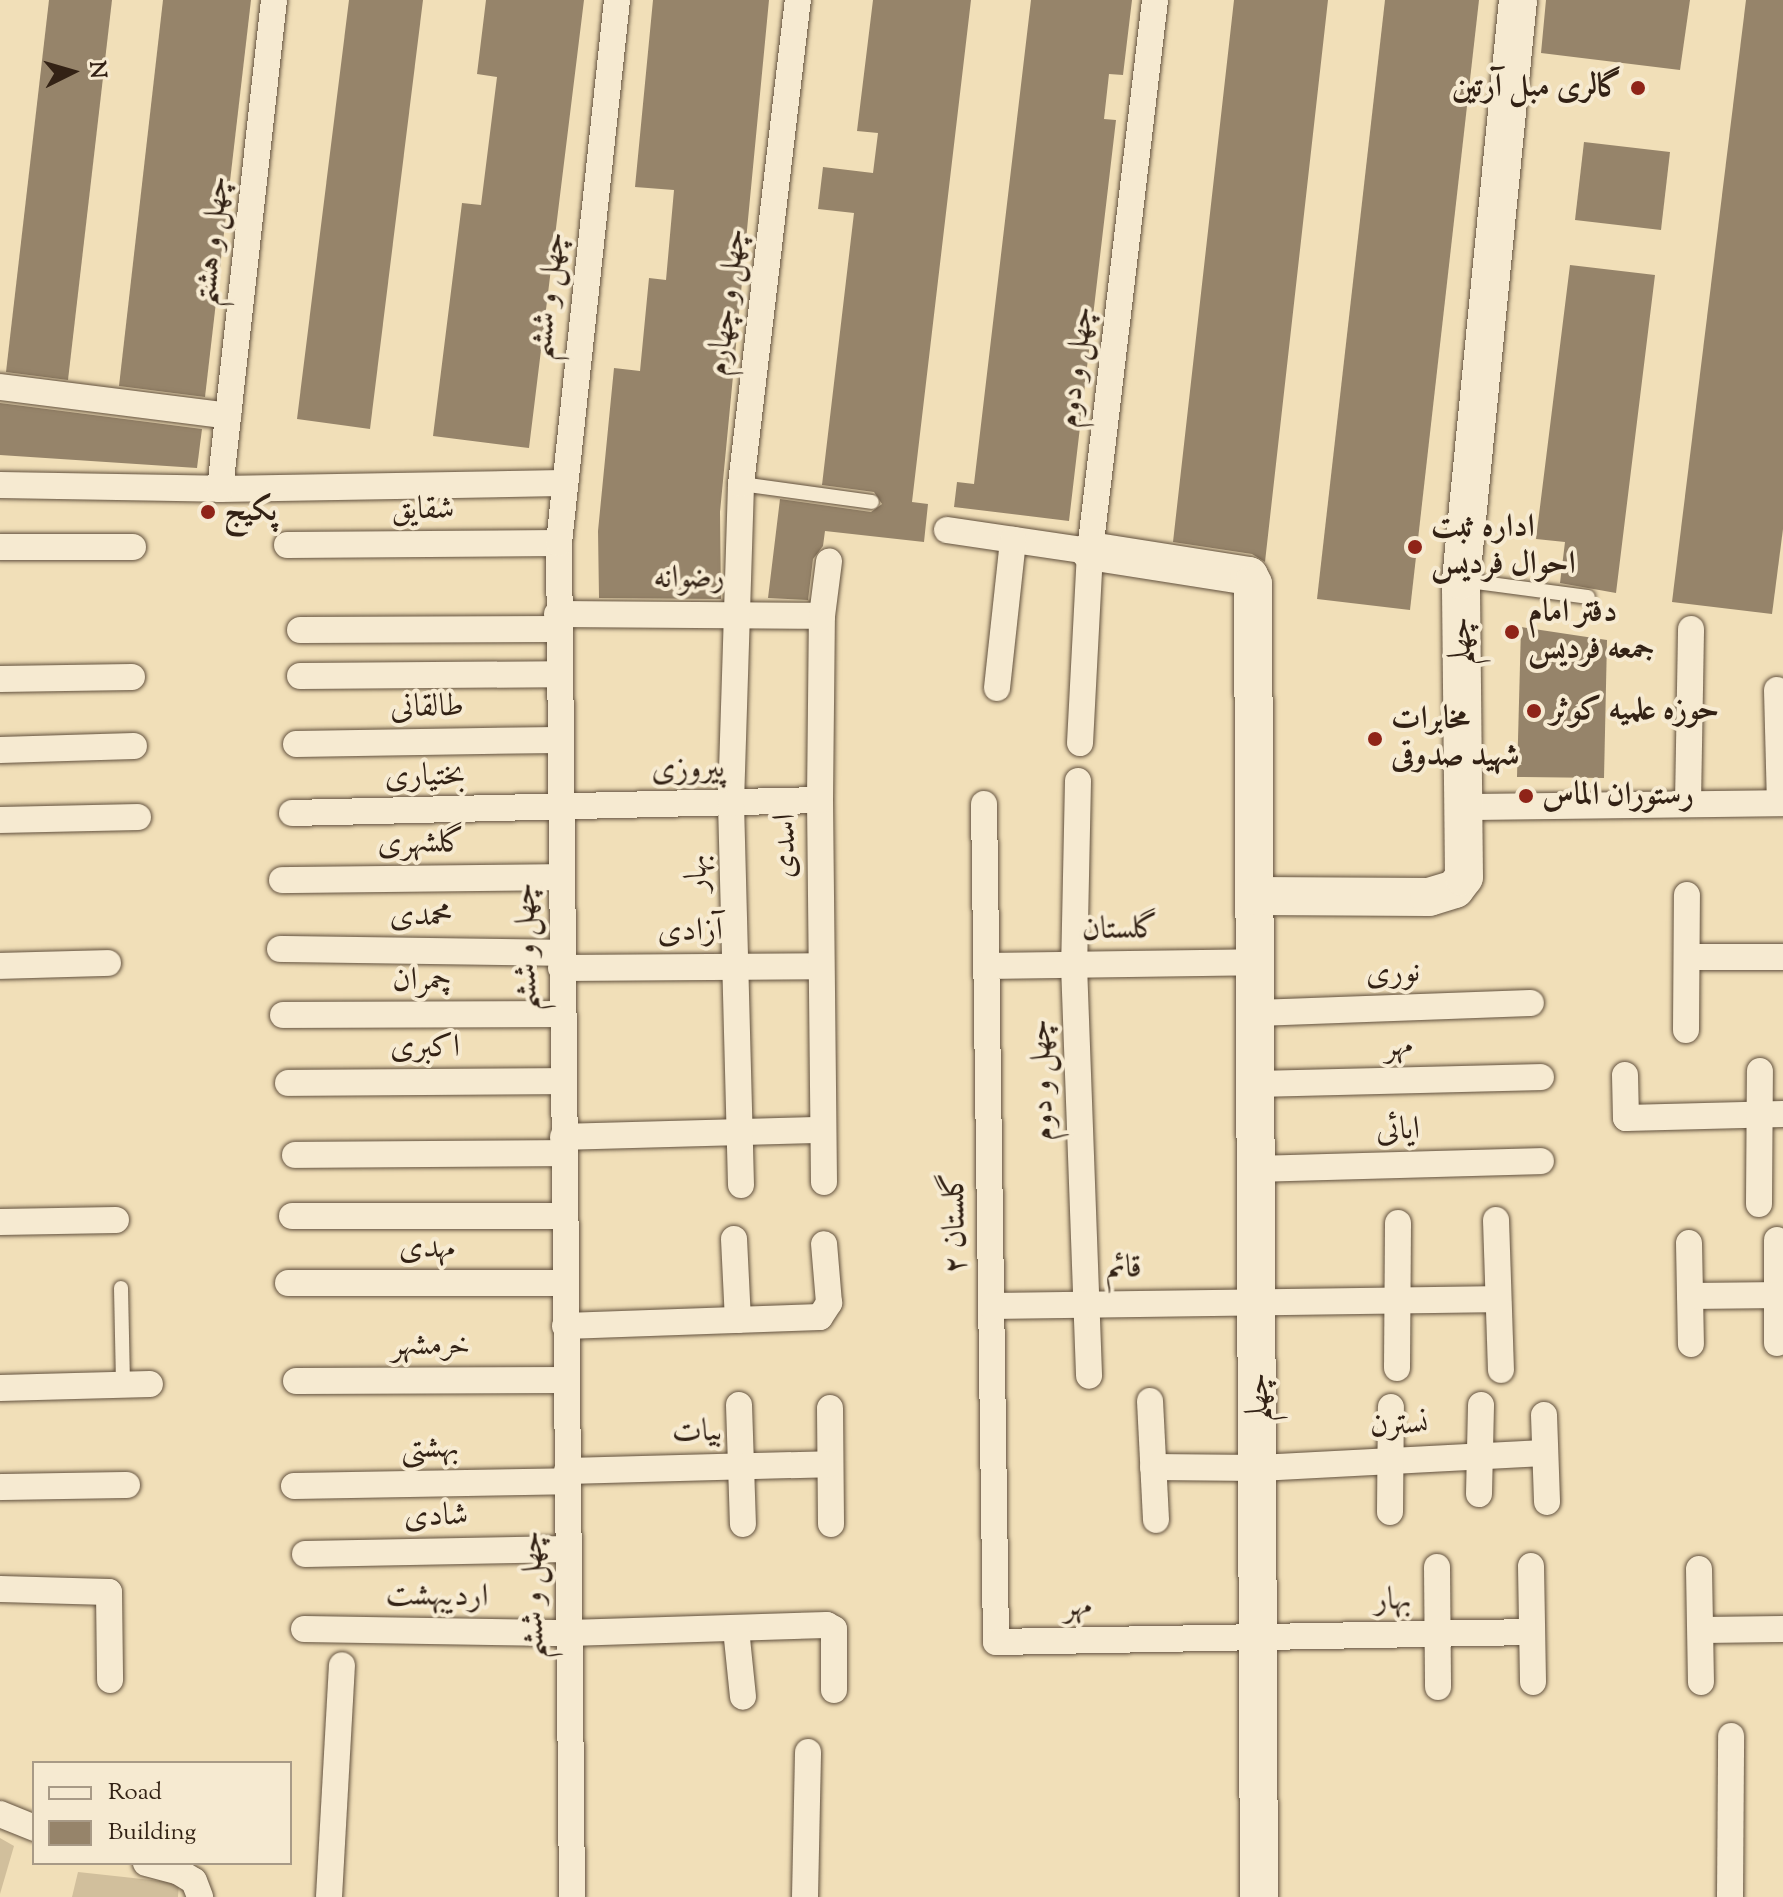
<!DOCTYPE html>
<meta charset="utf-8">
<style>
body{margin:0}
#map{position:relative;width:1783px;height:1897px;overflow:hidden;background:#f1dfb8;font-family:"Sorts Mill Goudy",Amiri,serif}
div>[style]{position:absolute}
.green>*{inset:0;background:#d1bf9c}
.building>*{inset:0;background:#96846a}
.roads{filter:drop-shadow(0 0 2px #62513e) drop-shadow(0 0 2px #62513e)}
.lane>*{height:14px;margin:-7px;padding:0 7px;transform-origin:7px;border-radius:7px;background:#f6ead1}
.street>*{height:26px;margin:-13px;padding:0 13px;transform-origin:13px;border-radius:13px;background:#f6ead1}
.secondary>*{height:38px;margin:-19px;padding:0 19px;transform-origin:19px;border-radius:19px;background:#f6ead1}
.dots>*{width:22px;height:22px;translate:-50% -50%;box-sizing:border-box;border:4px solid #f6ead1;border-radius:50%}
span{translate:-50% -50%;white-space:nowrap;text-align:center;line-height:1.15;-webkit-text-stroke:8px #f6ead1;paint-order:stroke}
.poi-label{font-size:32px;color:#332215;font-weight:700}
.right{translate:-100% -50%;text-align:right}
.left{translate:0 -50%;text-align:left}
.street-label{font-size:32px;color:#332215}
.legend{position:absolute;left:32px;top:1761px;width:260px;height:104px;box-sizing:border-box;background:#f6ead1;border:2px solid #a89a86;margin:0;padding:10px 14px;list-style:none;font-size:24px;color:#332215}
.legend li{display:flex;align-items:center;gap:16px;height:40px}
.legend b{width:40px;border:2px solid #a89a86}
.north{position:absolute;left:32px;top:32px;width:80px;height:80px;-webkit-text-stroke:6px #f6ead1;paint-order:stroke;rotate:85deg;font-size:22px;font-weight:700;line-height:32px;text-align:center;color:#332215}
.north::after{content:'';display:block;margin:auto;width:28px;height:36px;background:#332215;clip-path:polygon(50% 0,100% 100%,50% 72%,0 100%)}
</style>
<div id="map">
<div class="green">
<div style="clip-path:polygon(0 1838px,14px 1846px,0 1894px)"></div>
<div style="clip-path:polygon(78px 1872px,179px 1883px,178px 1897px,72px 1897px)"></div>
</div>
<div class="building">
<div style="clip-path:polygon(49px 0,112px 0,68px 380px,6px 372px)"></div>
<div style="clip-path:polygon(163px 0,251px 0,205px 397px,119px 386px)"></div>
<div style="clip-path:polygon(349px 0,423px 0,370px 429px,297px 419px)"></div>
<div style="clip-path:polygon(486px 0,584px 0,529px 448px,433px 436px,462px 203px,481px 205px,497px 77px,477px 74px)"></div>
<div style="clip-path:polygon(653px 0,769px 0,720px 512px,721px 599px,599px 598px,598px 531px,614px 368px,640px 371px,649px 278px,666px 280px,674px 190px,635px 187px)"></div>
<div style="clip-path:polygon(873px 0,971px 0,912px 502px,928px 504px,924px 542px,825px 531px,823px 546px,813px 559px,808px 600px,768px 598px,780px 499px,871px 512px,882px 504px,874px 492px,822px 485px,854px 213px,818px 209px,823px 167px,873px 173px,878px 133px,857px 131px)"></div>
<div style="clip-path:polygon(1031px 0,1132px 0,1123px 75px,1109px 74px,1104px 119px,1116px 120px,1069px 521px,954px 507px,957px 482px,974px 484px)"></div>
<div style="clip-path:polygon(1234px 0,1328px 0,1265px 562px,1252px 554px,1173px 542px)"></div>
<div style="clip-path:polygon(1385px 0,1479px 0,1410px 610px,1317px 599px)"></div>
<div style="clip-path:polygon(1546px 0,1690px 0,1680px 70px,1541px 53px)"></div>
<div style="clip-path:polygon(1746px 0,1783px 0,1783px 529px,1772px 614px,1672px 602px)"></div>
<div style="clip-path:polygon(1584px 142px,1670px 152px,1661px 230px,1575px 220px)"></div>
<div style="clip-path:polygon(1570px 265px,1655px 275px,1616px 593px,1560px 583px,1565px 542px,1536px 539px)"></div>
<div style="clip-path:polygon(0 403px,202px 429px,197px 468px,0 455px)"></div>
<div style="clip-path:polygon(1521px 627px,1607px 640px,1604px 778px,1517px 777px)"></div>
</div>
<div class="roads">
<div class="lane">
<div style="left:741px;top:484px;width:132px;rotate:7.8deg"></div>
<div style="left:1461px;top:580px;width:128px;rotate:7.6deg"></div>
<div style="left:121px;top:1288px;width:97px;rotate:88.8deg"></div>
</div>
<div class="street">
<div style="left:0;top:387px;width:230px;rotate:7.2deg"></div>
<div style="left:0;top:485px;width:220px;rotate:1deg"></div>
<div style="left:220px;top:489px;width:342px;rotate:-1deg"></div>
<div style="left:220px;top:489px;width:492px;rotate:-83.7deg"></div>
<div style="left:947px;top:530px;width:145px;rotate:8.4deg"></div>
<div style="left:287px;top:545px;width:272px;rotate:-0.4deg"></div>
<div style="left:0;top:547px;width:133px"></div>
<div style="left:557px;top:614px;width:265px;rotate:0.4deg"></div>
<div style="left:300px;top:630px;width:257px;rotate:-0.2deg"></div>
<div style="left:300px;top:676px;width:257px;rotate:-0.4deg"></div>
<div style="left:0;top:679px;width:132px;rotate:-0.9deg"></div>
<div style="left:997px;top:688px;width:149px;rotate:-83.8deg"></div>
<div style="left:1777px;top:690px;width:113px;rotate:88.5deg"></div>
<div style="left:1080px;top:743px;width:192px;rotate:-87deg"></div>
<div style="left:1090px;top:551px;width:555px;rotate:-83.27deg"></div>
<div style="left:296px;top:744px;width:262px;rotate:-0.9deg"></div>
<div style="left:0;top:750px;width:134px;rotate:-1.7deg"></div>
<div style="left:1078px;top:781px;width:184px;rotate:91.2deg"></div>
<div style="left:1074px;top:965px;width:411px;rotate:87.9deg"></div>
<div style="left:1688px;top:803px;width:174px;rotate:-89deg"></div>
<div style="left:984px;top:804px;width:838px;rotate:89.18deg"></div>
<div style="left:996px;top:1642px;width:535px;rotate:-1.07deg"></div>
<div style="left:1466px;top:807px;width:317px;rotate:-0.7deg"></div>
<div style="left:292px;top:813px;width:528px;rotate:-1.41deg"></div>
<div style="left:0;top:820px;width:138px;rotate:-1.2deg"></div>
<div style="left:282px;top:880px;width:278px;rotate:-0.6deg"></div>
<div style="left:280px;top:949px;width:281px;rotate:0.8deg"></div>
<div style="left:1687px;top:957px;width:96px"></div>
<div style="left:0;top:966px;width:108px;rotate:-1.6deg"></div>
<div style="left:986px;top:966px;width:270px;rotate:-0.8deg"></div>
<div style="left:561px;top:968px;width:260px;rotate:-0.4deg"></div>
<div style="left:1256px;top:1013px;width:275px;rotate:-2.1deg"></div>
<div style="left:283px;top:1015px;width:279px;rotate:-0.2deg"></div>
<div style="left:1686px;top:1030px;width:135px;rotate:-89.6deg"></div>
<div style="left:1625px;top:1075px;width:43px;rotate:88.7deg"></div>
<div style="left:1626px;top:1118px;width:157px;rotate:-1.5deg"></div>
<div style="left:288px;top:1083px;width:274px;rotate:-0.4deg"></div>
<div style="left:1259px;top:1084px;width:282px;rotate:-1.4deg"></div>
<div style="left:563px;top:1137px;width:258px;rotate:-1.6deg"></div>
<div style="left:295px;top:1155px;width:268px;rotate:-0.4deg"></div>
<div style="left:1258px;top:1169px;width:283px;rotate:-1.6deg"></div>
<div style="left:824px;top:1182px;width:382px;rotate:-90.6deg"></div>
<div style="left:820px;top:800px;width:184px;rotate:-89.4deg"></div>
<div style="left:822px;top:616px;width:55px;rotate:-82.7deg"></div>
<div style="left:741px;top:1185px;width:382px;rotate:-91.5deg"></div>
<div style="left:731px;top:803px;width:319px;rotate:-88.2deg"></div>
<div style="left:741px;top:484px;width:487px;rotate:-83.3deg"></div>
<div style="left:1759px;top:1204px;width:133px;rotate:-89.6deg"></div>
<div style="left:292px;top:1216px;width:272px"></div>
<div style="left:1496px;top:1220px;width:150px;rotate:88.1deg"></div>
<div style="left:0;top:1222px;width:116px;rotate:-1deg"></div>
<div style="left:734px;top:1239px;width:81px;rotate:87.2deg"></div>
<div style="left:1777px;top:1240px;width:103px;rotate:90deg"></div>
<div style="left:1689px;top:1243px;width:101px;rotate:88.9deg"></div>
<div style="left:288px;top:1283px;width:277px"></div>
<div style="left:1690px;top:1296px;width:93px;rotate:-0.6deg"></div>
<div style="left:991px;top:1306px;width:505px;rotate:-0.79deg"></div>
<div style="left:565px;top:1326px;width:255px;rotate:-2deg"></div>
<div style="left:820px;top:1317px;width:17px;rotate:-57deg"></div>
<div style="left:829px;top:1303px;width:59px;rotate:-94.8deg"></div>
<div style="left:1397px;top:1368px;width:145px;rotate:-89.6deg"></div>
<div style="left:296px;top:1381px;width:270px;rotate:-0.2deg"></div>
<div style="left:0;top:1388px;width:150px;rotate:-1.5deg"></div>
<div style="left:1150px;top:1401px;width:119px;rotate:87.1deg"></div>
<div style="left:739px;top:1405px;width:119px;rotate:88.1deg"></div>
<div style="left:830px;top:1408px;width:116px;rotate:89.5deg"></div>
<div style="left:1544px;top:1415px;width:87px;rotate:88deg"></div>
<div style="left:1153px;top:1467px;width:106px;rotate:0.5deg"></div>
<div style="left:1259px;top:1468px;width:285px;rotate:-3deg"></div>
<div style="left:567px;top:1471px;width:262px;rotate:-1.5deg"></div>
<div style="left:294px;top:1486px;width:273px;rotate:-1deg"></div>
<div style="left:0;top:1487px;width:127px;rotate:-0.9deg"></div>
<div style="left:1479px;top:1494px;width:89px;rotate:-88.7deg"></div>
<div style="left:1390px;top:1512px;width:105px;rotate:-89.5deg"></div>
<div style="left:305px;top:1554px;width:263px;rotate:-1.1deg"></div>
<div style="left:1531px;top:1566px;width:116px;rotate:89deg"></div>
<div style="left:1437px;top:1567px;width:120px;rotate:89.5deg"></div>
<div style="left:1699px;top:1569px;width:113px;rotate:89deg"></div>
<div style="left:0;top:1589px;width:109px;rotate:1.6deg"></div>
<div style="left:109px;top:1592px;width:88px;rotate:89.3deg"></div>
<div style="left:304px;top:1629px;width:265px;rotate:0.9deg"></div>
<div style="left:569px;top:1633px;width:258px;rotate:-1.8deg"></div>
<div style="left:827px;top:1625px;width:8px;rotate:30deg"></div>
<div style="left:834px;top:1629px;width:61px;rotate:90deg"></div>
<div style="left:736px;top:1629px;width:68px;rotate:84.1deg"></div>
<div style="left:1703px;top:1630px;width:80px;rotate:-0.7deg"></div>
<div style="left:0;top:1814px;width:37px;rotate:22deg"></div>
<div style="left:146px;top:1863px;width:34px;rotate:15deg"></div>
<div style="left:179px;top:1872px;width:17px;rotate:31deg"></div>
<div style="left:194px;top:1881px;width:17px;rotate:69deg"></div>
<div style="left:329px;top:1897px;width:232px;rotate:-86.8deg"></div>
<div style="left:572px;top:1897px;width:1354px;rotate:-90.55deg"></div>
<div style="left:559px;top:543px;width:546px;rotate:-83.9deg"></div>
<div style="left:805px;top:1897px;width:145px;rotate:-88.8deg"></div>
<div style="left:1730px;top:1897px;width:161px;rotate:-89.6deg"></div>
</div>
<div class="secondary">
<div style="left:1090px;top:551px;width:161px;rotate:8.9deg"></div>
<div style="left:1249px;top:576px;width:9px;rotate:63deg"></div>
<div style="left:1253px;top:584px;width:1313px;rotate:89.74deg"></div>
<div style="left:1256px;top:896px;width:173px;rotate:0.3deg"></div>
<div style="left:1429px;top:897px;width:27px;rotate:-17deg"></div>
<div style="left:1455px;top:889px;width:15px;rotate:-53deg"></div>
<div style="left:1464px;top:877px;width:297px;rotate:-90.6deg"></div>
<div style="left:1461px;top:580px;width:583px;rotate:-84.39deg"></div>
</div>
</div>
<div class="dots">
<div style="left:1638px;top:88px;background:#8f2418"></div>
<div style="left:208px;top:512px;background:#8f2418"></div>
<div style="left:1415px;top:547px;background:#8f2418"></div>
<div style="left:1512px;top:632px;background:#8f2418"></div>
<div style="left:1534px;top:711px;background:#8f2418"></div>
<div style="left:1375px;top:739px;background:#8f2418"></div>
<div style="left:1526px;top:796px;background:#8f2418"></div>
</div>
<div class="poi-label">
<span class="right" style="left:1622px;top:88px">گالری مبل آرتین</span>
<span class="left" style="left:224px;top:512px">پکیج</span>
<span class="left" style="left:1431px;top:547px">اداره ثبت<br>احوال فردیس</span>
<span class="left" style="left:1528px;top:632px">دفتر امام<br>جمعه فردیس</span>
<span class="left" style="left:1550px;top:711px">حوزه علمیه کوثر</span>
<span class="left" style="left:1391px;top:739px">مخابرات<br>شهید صدوقی</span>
<span class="left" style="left:1542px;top:796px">رستوران الماس</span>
</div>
<div class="street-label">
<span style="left:213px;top:241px;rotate:-84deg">چهل و هشتم</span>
<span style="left:549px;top:296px;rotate:-83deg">چهل و ششم</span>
<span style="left:728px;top:302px;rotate:-83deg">چهل و چهارم</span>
<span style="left:1077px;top:367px;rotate:-83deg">چهل و دوم</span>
<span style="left:423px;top:510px">شقایق</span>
<span style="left:689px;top:579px;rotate:-1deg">رضوانه</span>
<span style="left:1462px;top:641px;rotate:-91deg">چهلم</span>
<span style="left:427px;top:708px;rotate:-1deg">طالقانی</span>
<span style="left:688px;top:770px;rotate:-2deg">پیروزی</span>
<span style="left:425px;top:777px;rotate:-1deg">بختیاری</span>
<span style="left:421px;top:844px;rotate:-1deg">گلشهری</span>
<span style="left:786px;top:846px;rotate:-90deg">اسدی</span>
<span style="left:698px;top:873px;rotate:-91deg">بهار</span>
<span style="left:421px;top:917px;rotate:1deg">محمدی</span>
<span style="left:1120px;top:930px;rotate:-1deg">گلستان</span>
<span style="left:690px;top:932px;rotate:-1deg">آزادی</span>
<span style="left:527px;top:947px;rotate:-91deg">چهل و ششم</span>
<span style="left:1393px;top:974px;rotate:-2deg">نوری</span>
<span style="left:422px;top:981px">چمران</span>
<span style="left:1399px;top:1047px;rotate:-2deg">مهر</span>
<span style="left:425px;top:1048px">اکبری</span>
<span style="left:1043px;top:1080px;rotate:-92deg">چهل و دوم</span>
<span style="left:1398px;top:1131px;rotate:-2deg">ایائی</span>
<span style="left:956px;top:1223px;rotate:-91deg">گلستان ۲</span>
<span style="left:427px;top:1249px">مهدی</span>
<span style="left:1124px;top:1269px;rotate:-1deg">قائم</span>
<span style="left:431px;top:1346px">خرمشهر</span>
<span style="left:1259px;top:1397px;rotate:-90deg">چهلم</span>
<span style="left:1399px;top:1426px;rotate:-3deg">نسترن</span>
<span style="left:697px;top:1433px;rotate:-2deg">بیات</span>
<span style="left:430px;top:1449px;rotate:-1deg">بهشتی</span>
<span style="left:436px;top:1517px;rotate:-1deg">شادی</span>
<span style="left:534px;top:1595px;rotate:-91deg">چهل و ششم</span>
<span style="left:437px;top:1597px;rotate:1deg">اردیبهشت</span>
<span style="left:1393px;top:1601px;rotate:-1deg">بهار</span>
<span style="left:1078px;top:1607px;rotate:-1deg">مهر</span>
</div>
<ul class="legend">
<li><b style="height:10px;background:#f6ead1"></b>Road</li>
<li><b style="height:22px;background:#96846a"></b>Building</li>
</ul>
<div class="north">N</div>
</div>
